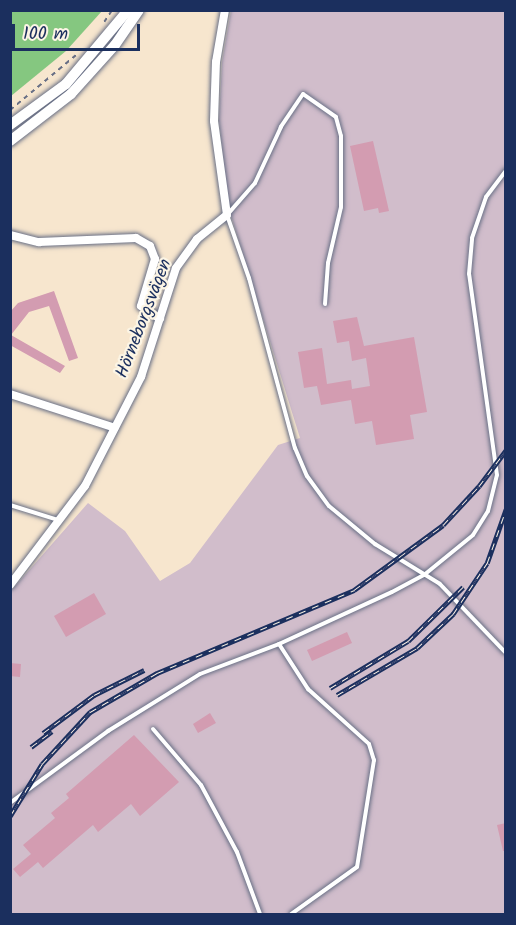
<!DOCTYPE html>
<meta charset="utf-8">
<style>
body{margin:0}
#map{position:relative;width:516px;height:925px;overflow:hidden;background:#f7e6ce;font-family:Kalam,sans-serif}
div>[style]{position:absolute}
.industrial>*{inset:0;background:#d1bdcb}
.green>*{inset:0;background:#85c780}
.building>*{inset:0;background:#d39cb1}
.path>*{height:1.5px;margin-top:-0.75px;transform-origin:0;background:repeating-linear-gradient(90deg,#686f85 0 4.5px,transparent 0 9px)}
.roads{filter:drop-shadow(0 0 2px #686f85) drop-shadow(0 0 2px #686f85)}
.service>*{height:4px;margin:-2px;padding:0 2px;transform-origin:2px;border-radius:2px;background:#fff}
.minor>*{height:8px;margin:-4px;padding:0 4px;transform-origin:4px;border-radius:4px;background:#fff}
.secondary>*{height:10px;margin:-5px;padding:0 5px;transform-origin:5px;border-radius:5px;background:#fff}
.rail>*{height:4.5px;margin-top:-2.25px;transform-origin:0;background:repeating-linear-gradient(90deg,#fcf5e5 0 7px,#1b2f5e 0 14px);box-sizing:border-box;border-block:2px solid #1b2f5e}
span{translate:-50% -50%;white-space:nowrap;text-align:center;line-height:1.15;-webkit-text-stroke:4.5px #fcf5e5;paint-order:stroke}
.street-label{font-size:18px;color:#1b2f5e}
.frame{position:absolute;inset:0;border:12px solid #1b2f5e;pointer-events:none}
.scale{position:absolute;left:12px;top:24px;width:128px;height:27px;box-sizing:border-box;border:3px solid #1b2f5e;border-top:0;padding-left:8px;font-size:18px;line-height:21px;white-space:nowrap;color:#1b2f5e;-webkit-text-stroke:4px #fcf5e5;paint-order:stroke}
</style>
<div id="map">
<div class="industrial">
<div style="clip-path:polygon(231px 11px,505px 11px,505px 914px,11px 914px,10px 592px,88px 503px,125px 531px,160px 581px,190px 563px,278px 445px,300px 438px,229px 209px,219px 121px,222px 62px)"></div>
</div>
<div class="green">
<div style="clip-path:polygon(11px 10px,102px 10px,102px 11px,66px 51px,11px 96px)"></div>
</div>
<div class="building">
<div style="clip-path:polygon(373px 141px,389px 211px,379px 213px,378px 208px,364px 211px,350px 146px)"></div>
<div style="clip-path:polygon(54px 291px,78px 358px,69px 361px,49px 306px,29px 312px,11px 335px,65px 366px,60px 373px,10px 345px,10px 312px,18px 303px)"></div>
<div style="clip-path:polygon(357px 317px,364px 346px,414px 337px,427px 412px,410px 415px,414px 439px,376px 445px,372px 421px,355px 424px,351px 400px,321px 405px,317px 386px,304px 388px,298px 352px,322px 348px,327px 384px,351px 380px,352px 389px,370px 386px,366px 358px,352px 361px,349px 341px,337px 343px,333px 321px)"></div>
<div style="clip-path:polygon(94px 593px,106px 614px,66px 637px,54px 616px)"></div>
<div style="clip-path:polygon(347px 632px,352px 643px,312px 661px,307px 650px)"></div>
<div style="clip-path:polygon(10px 663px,21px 664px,20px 677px,10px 676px)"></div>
<div style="clip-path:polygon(210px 713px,216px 723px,198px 733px,193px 724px)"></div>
<div style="clip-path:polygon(134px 735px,179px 782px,140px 816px,131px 804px,98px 832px,93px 825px,43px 868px,38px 862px,20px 877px,13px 869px,31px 854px,23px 845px,55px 818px,51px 813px,69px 798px,66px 794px)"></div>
<div style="clip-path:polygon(506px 823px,506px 851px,503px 851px,497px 825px)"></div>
</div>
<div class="path">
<div style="left:104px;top:22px;width:14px;rotate:-56deg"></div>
<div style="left:10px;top:110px;width:86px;rotate:-39.8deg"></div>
</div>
<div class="roads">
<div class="service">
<div style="left:325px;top:304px;width:41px;rotate:-85.8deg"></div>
<div style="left:328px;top:263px;width:57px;rotate:-76.9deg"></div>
<div style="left:341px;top:207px;width:71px;rotate:-90deg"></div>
<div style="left:341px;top:136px;width:20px;rotate:-105deg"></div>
<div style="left:336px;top:117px;width:40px;rotate:-145.1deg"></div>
<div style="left:303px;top:94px;width:40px;rotate:124deg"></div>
<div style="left:281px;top:127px;width:62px;rotate:114.9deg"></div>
<div style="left:255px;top:183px;width:43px;rotate:131.2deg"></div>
<div style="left:227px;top:215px;width:67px;rotate:70.8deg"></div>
<div style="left:249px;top:278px;width:176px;rotate:74.9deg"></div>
<div style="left:295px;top:448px;width:30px;rotate:67deg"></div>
<div style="left:307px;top:476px;width:37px;rotate:54deg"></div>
<div style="left:329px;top:506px;width:60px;rotate:39.6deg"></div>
<div style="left:375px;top:544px;width:76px;rotate:31.6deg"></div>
<div style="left:440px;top:584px;width:95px;rotate:46.3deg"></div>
<div style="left:10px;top:505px;width:50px;rotate:17.4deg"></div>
<div style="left:279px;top:644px;width:54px;rotate:57.2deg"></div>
<div style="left:308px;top:689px;width:82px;rotate:42deg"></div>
<div style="left:369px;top:744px;width:17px;rotate:73deg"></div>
<div style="left:374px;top:760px;width:108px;rotate:99deg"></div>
<div style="left:357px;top:867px;width:81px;rotate:144.5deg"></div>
<div style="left:153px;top:729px;width:74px;rotate:49.4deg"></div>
<div style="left:201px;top:785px;width:76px;rotate:61.8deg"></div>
<div style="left:237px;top:852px;width:66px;rotate:69.6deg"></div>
<div style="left:10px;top:803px;width:122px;rotate:-36.3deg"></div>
<div style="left:108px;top:731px;width:108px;rotate:-31.8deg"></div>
<div style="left:200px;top:674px;width:85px;rotate:-20.8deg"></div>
<div style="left:279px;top:644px;width:124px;rotate:-24.7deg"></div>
<div style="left:392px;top:592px;width:36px;rotate:-28deg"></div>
<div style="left:424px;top:575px;width:63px;rotate:-39.2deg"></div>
<div style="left:473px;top:535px;width:28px;rotate:-58deg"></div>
<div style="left:488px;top:511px;width:37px;rotate:-76deg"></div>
<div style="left:497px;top:475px;width:203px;rotate:-97.9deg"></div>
<div style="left:469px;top:274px;width:36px;rotate:-85deg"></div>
<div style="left:472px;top:238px;width:43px;rotate:-71.1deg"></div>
<div style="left:486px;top:197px;width:34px;rotate:-53deg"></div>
</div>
<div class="minor">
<div style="left:10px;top:235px;width:30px;rotate:14deg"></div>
<div style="left:39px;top:242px;width:97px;rotate:-2.4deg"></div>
<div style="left:136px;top:238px;width:16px;rotate:30deg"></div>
<div style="left:150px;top:246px;width:14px;rotate:69deg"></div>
<div style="left:155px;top:259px;width:49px;rotate:106.6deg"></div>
<div style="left:141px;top:306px;width:23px;rotate:34deg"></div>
<div style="left:10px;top:394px;width:110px;rotate:17.9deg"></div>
<div style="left:10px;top:585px;width:124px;rotate:-52.9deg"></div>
<div style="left:85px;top:486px;width:123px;rotate:-62.8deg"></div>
<div style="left:141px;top:377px;width:114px;rotate:-72.2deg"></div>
<div style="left:176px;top:268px;width:36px;rotate:-54deg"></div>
<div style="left:197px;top:239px;width:38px;rotate:-39deg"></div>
<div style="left:227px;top:215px;width:95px;rotate:-97.9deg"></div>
<div style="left:214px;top:121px;width:59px;rotate:-88.1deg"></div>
<div style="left:216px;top:62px;width:53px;rotate:-80.2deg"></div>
</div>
<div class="secondary">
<div style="left:10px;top:125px;width:69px;rotate:-36.2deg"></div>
<div style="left:66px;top:84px;width:97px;rotate:-50deg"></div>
<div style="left:10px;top:141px;width:77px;rotate:-37.6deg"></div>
<div style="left:71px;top:94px;width:66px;rotate:-48.1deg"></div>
<div style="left:115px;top:45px;width:42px;rotate:-55.6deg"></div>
</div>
</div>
<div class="rail">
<div style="left:330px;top:688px;width:91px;rotate:-31.1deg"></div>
<div style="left:408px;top:641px;width:77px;rotate:-44.5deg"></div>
<div style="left:337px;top:695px;width:93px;rotate:-30.4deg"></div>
<div style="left:417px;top:648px;width:50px;rotate:-43.4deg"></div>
<div style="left:453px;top:614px;width:61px;rotate:-56.3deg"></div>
<div style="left:487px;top:563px;width:57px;rotate:-70.6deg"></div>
<div style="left:43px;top:733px;width:64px;rotate:-36.7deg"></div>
<div style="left:94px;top:695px;width:56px;rotate:-26.6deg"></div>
<div style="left:31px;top:747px;width:26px;rotate:-37deg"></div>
<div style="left:10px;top:816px;width:61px;rotate:-58.4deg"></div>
<div style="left:42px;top:764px;width:71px;rotate:-47.3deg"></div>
<div style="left:90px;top:712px;width:78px;rotate:-30.2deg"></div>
<div style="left:157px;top:673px;width:214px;rotate:-22.8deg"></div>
<div style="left:354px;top:590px;width:110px;rotate:-36.1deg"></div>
<div style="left:443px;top:525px;width:53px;rotate:-47.3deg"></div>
<div style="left:479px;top:486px;width:45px;rotate:-53.1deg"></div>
</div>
<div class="street-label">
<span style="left:145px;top:319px;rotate:-69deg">Hörneborgsvägen</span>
</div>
<div class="frame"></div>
<div class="scale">100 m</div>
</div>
